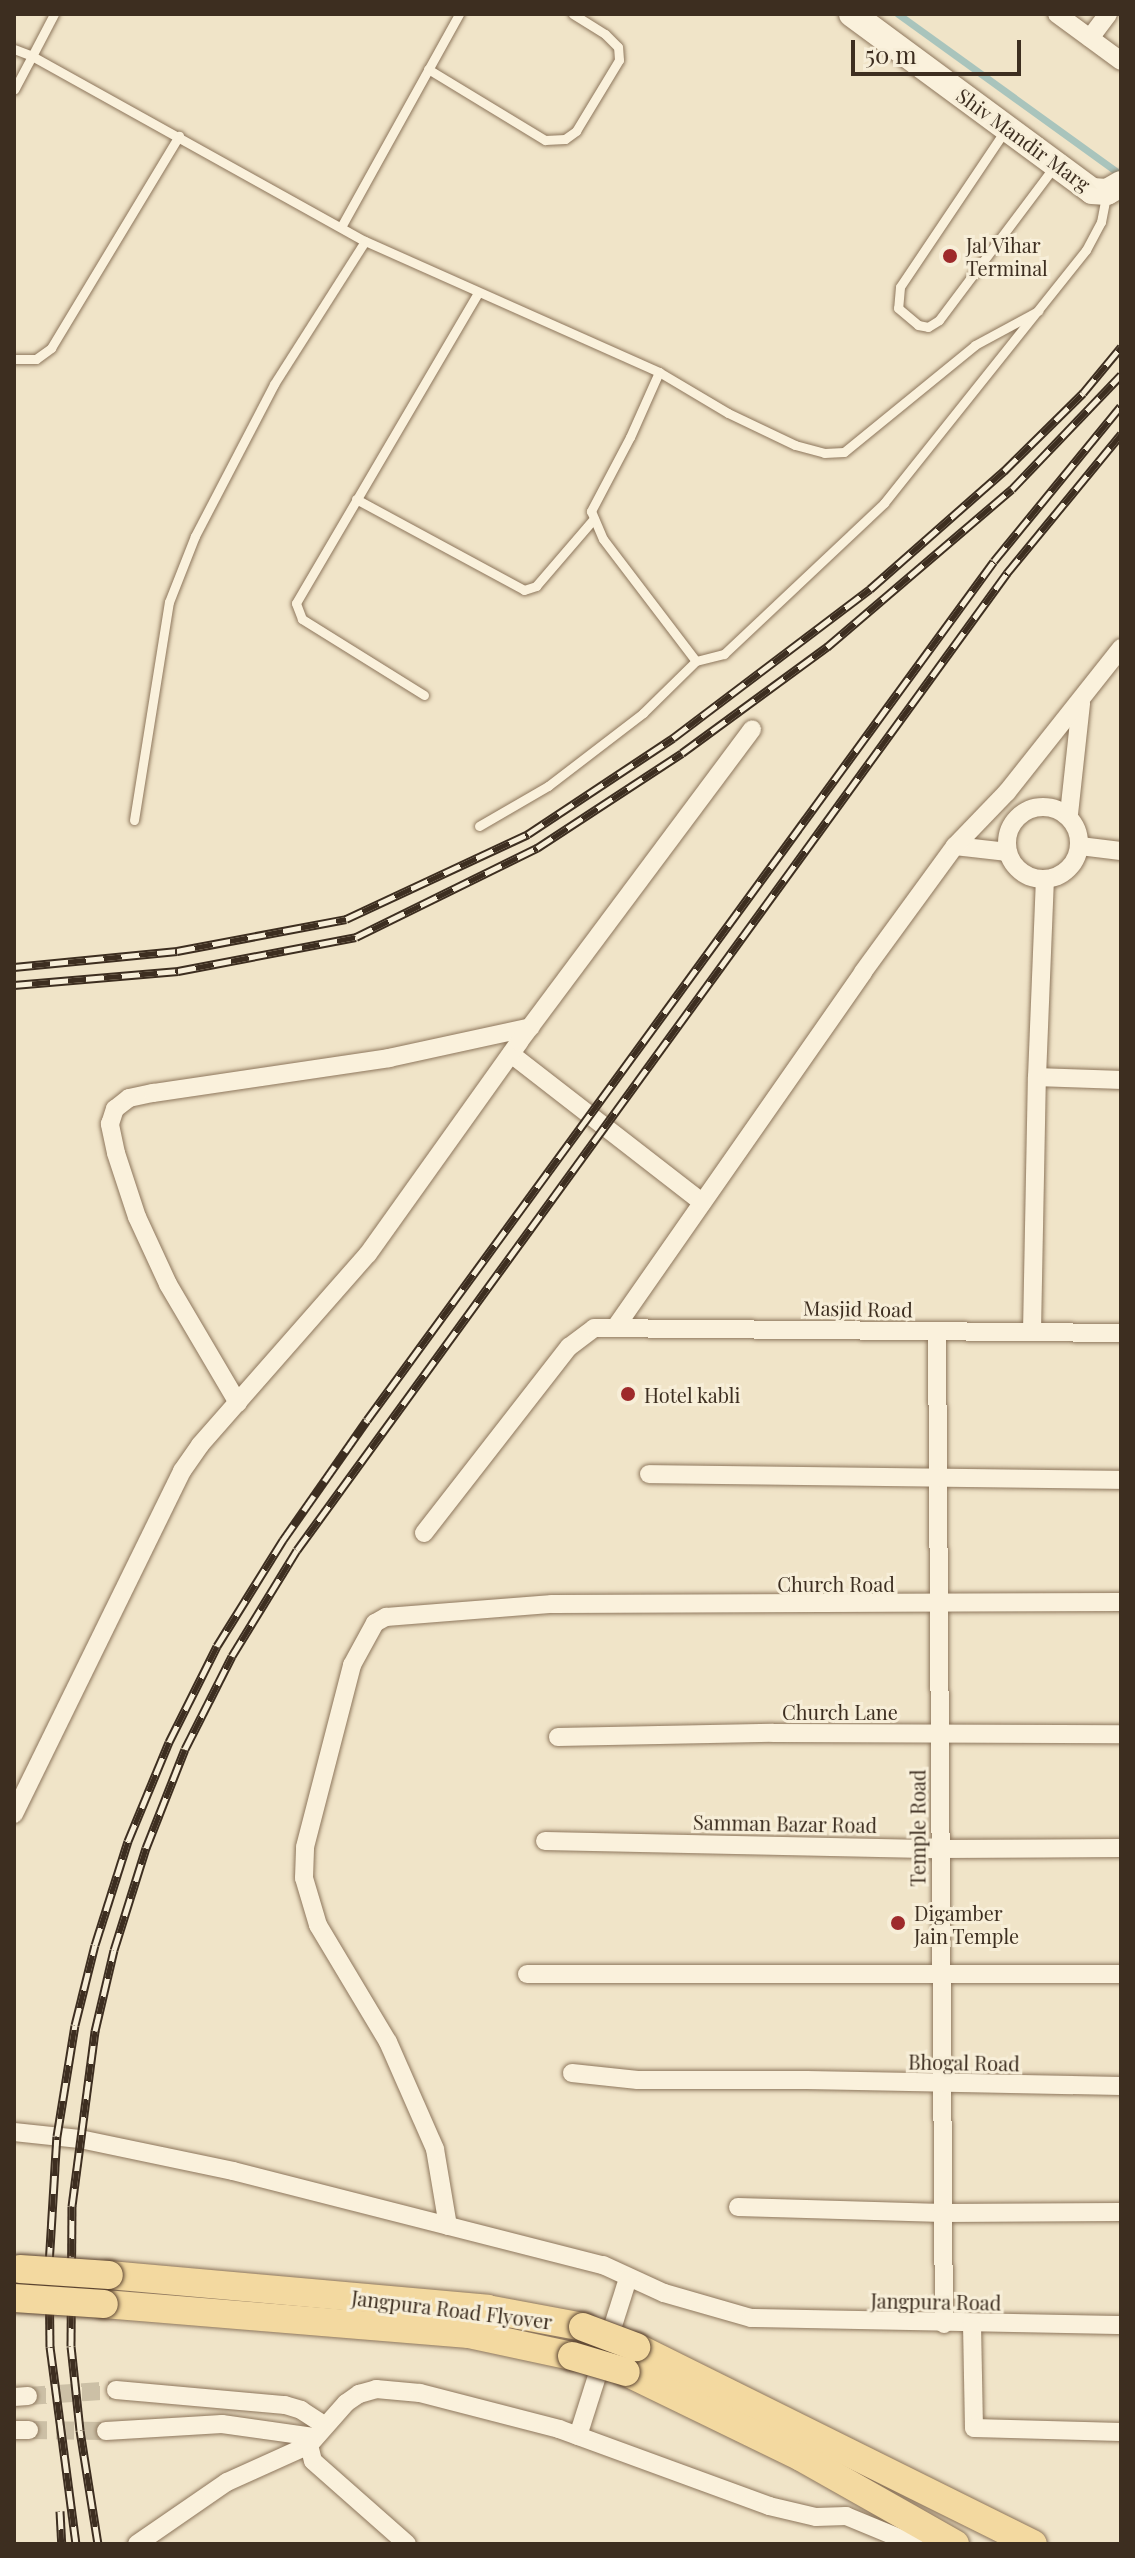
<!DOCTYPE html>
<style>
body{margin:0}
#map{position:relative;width:1135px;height:2558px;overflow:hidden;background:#f0e4c8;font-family:"Playfair Display",serif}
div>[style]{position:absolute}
.stream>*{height:7px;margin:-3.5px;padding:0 3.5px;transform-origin:3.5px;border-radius:3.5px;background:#a9c4bc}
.street-tunnel>*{height:18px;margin-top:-9px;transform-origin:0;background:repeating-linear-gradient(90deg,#ccc0a6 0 18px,transparent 0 27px)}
.roads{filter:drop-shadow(0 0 2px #8d765c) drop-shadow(0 0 2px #8d765c)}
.lane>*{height:9px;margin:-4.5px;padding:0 4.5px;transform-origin:4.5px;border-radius:4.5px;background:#faf1dc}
.street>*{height:18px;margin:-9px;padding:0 9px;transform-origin:9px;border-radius:9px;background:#faf1dc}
.street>.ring{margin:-9px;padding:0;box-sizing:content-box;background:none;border:18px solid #faf1dc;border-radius:50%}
.secondary>*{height:26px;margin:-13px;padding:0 13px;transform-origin:13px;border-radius:13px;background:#faf1dc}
.primary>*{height:28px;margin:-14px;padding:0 14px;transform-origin:14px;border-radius:14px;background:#f3d9a0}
.rail>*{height:9px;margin-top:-4.5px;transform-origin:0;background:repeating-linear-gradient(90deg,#f7eed8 0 18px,#3d2e20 0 36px);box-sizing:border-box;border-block:2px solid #3d2e20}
.bridges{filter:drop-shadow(0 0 2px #5b4430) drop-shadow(0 0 2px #5b4430)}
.primary-bridge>*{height:28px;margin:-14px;padding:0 14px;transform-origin:14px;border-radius:14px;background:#f3d9a0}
.dots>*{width:22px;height:22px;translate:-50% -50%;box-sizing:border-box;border:4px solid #f7eed8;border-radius:50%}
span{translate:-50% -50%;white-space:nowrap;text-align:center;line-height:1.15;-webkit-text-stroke:6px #f7eed8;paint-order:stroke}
.street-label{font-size:20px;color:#3d2e20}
.poi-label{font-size:20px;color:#3d2e20}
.left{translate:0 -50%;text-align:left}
.frame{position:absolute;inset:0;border:16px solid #3d2e20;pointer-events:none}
.scale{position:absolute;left:851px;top:40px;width:170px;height:36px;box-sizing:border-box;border:4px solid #3d2e20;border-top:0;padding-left:10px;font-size:24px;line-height:28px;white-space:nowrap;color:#3d2e20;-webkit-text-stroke:6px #f7eed8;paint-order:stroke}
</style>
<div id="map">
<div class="stream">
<div style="left:898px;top:14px;width:275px;rotate:35.8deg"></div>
</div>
<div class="street-tunnel">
<div style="left:28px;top:2396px;width:88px;rotate:-3.9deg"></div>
<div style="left:29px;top:2430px;width:77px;rotate:0.7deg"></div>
</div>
<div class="roads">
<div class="lane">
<div style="left:54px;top:14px;width:47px;rotate:117.6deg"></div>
<div style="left:32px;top:56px;width:381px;rotate:29.1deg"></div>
<div style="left:365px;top:241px;width:322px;rotate:24deg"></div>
<div style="left:659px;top:372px;width:80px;rotate:30.7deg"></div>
<div style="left:728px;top:413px;width:74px;rotate:25.5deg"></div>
<div style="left:795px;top:445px;width:30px;rotate:15deg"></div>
<div style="left:824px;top:453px;width:20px;rotate:-3deg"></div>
<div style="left:844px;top:452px;width:169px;rotate:-39.2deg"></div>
<div style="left:975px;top:345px;width:72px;rotate:-28.4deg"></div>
<div style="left:14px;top:49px;width:19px;rotate:21deg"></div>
<div style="left:32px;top:56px;width:38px;rotate:118deg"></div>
<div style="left:428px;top:69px;width:137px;rotate:31.3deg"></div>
<div style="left:545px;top:140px;width:20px;rotate:-3deg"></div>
<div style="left:565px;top:139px;width:14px;rotate:-36deg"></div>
<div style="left:576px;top:131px;width:83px;rotate:-58.8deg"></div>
<div style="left:619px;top:60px;width:13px;rotate:-94deg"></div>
<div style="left:618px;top:47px;width:18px;rotate:-135deg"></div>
<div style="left:605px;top:34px;width:38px;rotate:-148deg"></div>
<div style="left:1006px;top:129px;width:190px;rotate:123.9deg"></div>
<div style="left:900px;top:287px;width:21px;rotate:95deg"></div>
<div style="left:898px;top:308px;width:26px;rotate:40deg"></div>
<div style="left:918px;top:325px;width:10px;rotate:11deg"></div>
<div style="left:928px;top:327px;width:13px;rotate:-32deg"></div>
<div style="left:939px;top:320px;width:191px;rotate:-53.1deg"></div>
<div style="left:341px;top:227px;width:244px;rotate:-61deg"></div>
<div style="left:14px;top:359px;width:22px"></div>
<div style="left:36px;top:359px;width:19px;rotate:-36deg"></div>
<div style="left:51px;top:348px;width:248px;rotate:-58.9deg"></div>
<div style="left:659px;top:372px;width:71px;rotate:114deg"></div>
<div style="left:630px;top:437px;width:84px;rotate:117.8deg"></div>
<div style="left:591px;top:511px;width:30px;rotate:67deg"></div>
<div style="left:603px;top:539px;width:153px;rotate:52.7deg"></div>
<div style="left:356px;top:499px;width:191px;rotate:28.4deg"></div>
<div style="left:524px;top:590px;width:13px;rotate:-18deg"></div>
<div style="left:536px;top:586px;width:86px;rotate:-49.3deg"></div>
<div style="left:424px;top:695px;width:144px;rotate:-148.1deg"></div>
<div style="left:302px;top:619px;width:17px;rotate:-111deg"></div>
<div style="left:296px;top:603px;width:359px;rotate:-59.6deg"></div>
<div style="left:134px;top:820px;width:221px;rotate:-80.9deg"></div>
<div style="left:169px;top:602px;width:71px;rotate:-68.5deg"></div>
<div style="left:195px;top:536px;width:171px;rotate:-62.5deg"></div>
<div style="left:274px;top:384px;width:169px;rotate:-57.5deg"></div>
<div style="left:479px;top:826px;width:80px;rotate:-30.1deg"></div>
<div style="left:548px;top:786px;width:120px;rotate:-37.5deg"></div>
<div style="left:643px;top:713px;width:74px;rotate:-44.5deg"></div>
<div style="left:696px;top:661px;width:29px;rotate:-14deg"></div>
<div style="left:724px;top:654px;width:220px;rotate:-43.3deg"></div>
<div style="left:884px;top:503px;width:324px;rotate:-51.4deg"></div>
<div style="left:1086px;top:250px;width:32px;rotate:-62deg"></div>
<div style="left:1101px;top:222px;width:26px;rotate:-79deg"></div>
</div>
<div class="street">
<div style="left:1057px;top:14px;width:79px;rotate:36.3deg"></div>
<div style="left:1090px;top:38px;width:30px;rotate:-53deg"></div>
<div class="ring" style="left:1007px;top:807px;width:54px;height:54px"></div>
<div style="left:1069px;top:814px;width:112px;rotate:-83.8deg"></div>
<div style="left:955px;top:846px;width:53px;rotate:6.5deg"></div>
<div style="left:1080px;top:846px;width:41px;rotate:7deg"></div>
<div style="left:511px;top:1054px;width:242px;rotate:37.8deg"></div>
<div style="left:1037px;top:1077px;width:84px;rotate:2deg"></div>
<div style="left:615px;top:1328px;width:434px;rotate:-55.1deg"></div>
<div style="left:863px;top:972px;width:156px;rotate:-53.9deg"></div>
<div style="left:955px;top:846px;width:75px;rotate:-46.1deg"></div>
<div style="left:1007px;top:792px;width:184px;rotate:-51.6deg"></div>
<div style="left:937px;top:1331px;width:993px;rotate:89.6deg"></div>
<div style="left:1032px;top:1332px;width:255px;rotate:-88.9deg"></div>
<div style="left:1037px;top:1077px;width:197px;rotate:-87.7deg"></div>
<div style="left:238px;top:1403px;width:138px;rotate:-120.5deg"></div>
<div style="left:168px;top:1284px;width:74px;rotate:-114.8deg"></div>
<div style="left:137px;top:1217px;width:67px;rotate:-108.2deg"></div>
<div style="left:116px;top:1153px;width:30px;rotate:-102deg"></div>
<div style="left:110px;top:1124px;width:16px;rotate:-72deg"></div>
<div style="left:115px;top:1109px;width:18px;rotate:-38deg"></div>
<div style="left:129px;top:1098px;width:25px;rotate:-12deg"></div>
<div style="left:153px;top:1093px;width:239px;rotate:-8.4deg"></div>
<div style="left:389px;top:1058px;width:145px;rotate:-12.3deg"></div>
<div style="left:649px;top:1474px;width:472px;rotate:0.7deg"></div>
<div style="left:424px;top:1533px;width:236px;rotate:-52.1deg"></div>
<div style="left:569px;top:1347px;width:31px;rotate:-37deg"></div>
<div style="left:594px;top:1328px;width:527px;rotate:0.54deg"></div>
<div style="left:558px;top:1737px;width:215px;rotate:-1.1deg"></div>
<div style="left:773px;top:1733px;width:348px;rotate:0.2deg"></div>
<div style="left:14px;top:1814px;width:382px;rotate:-63.9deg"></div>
<div style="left:182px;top:1471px;width:32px;rotate:-55deg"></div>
<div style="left:200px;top:1445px;width:254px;rotate:-48.7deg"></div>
<div style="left:368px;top:1254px;width:260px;rotate:-54.5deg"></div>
<div style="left:519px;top:1042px;width:390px;rotate:-53.3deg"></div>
<div style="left:545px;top:1841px;width:393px;rotate:1.2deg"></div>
<div style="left:938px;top:1849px;width:183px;rotate:-0.3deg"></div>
<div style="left:527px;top:1974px;width:594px"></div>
<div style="left:572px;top:2073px;width:66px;rotate:6.1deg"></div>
<div style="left:638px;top:2080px;width:169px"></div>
<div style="left:807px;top:2080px;width:314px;rotate:1.1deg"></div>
<div style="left:14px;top:2132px;width:66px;rotate:6.1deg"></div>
<div style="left:80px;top:2139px;width:156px;rotate:11.8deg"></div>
<div style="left:233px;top:2171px;width:382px;rotate:14.3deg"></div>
<div style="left:603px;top:2265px;width:67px;rotate:24.7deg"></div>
<div style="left:664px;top:2293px;width:91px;rotate:16deg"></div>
<div style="left:751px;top:2318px;width:370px;rotate:1.1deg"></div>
<div style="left:738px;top:2207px;width:205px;rotate:1.7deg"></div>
<div style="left:943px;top:2213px;width:178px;rotate:-0.3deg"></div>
<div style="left:448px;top:2226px;width:78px;rotate:-99.6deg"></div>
<div style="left:435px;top:2149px;width:117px;rotate:-113.7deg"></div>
<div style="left:388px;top:2042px;width:136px;rotate:-120.9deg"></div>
<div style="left:318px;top:1925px;width:49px;rotate:-106.6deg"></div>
<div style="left:304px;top:1878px;width:31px;rotate:-88deg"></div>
<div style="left:305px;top:1847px;width:188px;rotate:-75.5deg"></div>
<div style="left:352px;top:1665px;width:48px;rotate:-61.3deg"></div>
<div style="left:375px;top:1623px;width:13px;rotate:-29deg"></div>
<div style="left:386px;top:1617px;width:167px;rotate:-4.5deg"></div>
<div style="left:552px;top:1604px;width:569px;rotate:-0.2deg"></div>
<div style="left:972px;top:2324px;width:104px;rotate:88.9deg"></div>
<div style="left:974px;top:2428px;width:147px;rotate:1.6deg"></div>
<div style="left:116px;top:2390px;width:170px;rotate:5.1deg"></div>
<div style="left:285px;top:2405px;width:17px;rotate:17deg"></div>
<div style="left:301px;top:2410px;width:27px;rotate:33deg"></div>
<div style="left:14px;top:2397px;width:14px;rotate:-4deg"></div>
<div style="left:14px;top:2430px;width:15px"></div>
<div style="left:106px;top:2431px;width:116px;rotate:-3.5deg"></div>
<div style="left:222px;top:2424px;width:94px;rotate:8deg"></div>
<div style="left:578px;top:2436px;width:166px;rotate:-72.4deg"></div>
<div style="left:309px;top:2445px;width:16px;rotate:76deg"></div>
<div style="left:313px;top:2461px;width:125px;rotate:41.4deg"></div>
<div style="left:137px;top:2544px;width:109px;rotate:-34.6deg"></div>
<div style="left:227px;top:2482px;width:90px;rotate:-24.3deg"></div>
<div style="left:309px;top:2445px;width:56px;rotate:-48.6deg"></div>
<div style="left:346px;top:2403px;width:16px;rotate:-35deg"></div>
<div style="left:359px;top:2394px;width:18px;rotate:-16deg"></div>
<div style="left:376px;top:2389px;width:44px;rotate:5.2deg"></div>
<div style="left:420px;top:2393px;width:144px;rotate:14.5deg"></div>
<div style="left:559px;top:2429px;width:224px;rotate:20.1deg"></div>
<div style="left:769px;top:2506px;width:48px;rotate:13.2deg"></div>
<div style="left:816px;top:2517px;width:30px;rotate:-2deg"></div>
<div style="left:846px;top:2516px;width:74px;rotate:22.4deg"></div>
</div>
<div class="secondary">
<div style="left:852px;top:14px;width:298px;rotate:36.4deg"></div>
<div style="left:1092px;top:191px;width:15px;rotate:4deg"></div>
<div style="left:1107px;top:192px;width:16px;rotate:-30deg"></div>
</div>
<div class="primary">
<div style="left:109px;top:2275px;width:380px;rotate:5.1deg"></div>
<div style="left:487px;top:2309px;width:98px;rotate:10.6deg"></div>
<div style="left:104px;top:2304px;width:366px;rotate:4.7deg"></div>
<div style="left:469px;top:2334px;width:105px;rotate:12.1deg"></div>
<div style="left:636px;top:2347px;width:443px;rotate:26.4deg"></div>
<div style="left:626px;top:2372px;width:195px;rotate:25.9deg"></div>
<div style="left:801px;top:2457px;width:177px;rotate:29.5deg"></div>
</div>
</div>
<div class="rail">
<div style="left:14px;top:967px;width:164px;rotate:-5.6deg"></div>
<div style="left:177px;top:951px;width:172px;rotate:-10.7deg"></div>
<div style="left:346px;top:919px;width:201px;rotate:-25deg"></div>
<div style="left:528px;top:834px;width:174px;rotate:-33.5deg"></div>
<div style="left:673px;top:738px;width:247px;rotate:-37.1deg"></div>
<div style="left:870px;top:589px;width:179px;rotate:-41.4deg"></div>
<div style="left:1004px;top:471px;width:111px;rotate:-44.6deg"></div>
<div style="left:1083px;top:393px;width:60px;rotate:-50.4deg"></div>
<div style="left:14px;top:985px;width:165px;rotate:-4.9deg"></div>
<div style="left:178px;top:971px;width:181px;rotate:-10.8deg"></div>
<div style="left:356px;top:937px;width:202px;rotate:-26.2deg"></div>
<div style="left:537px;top:848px;width:173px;rotate:-33.2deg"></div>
<div style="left:682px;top:753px;width:180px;rotate:-36.2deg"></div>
<div style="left:827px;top:647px;width:243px;rotate:-40.5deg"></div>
<div style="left:1012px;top:489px;width:158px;rotate:-46.3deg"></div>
<div style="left:60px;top:2511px;width:33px;rotate:87deg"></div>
<div style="left:76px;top:2544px;width:199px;rotate:-97.5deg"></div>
<div style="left:50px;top:2347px;width:82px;rotate:-90.7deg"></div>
<div style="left:49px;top:2265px;width:129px;rotate:-86.5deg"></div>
<div style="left:57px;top:2136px;width:112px;rotate:-80.8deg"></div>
<div style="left:75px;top:2025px;width:82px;rotate:-76deg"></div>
<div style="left:95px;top:1945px;width:109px;rotate:-72.4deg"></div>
<div style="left:128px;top:1841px;width:107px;rotate:-67.5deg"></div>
<div style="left:169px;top:1742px;width:107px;rotate:-63.4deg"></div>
<div style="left:217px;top:1646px;width:125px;rotate:-58.1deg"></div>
<div style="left:283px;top:1540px;width:146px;rotate:-55deg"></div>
<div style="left:367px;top:1420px;width:1063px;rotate:-53.87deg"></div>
<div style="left:994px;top:561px;width:200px;rotate:-50.7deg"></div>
<div style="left:98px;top:2544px;width:115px;rotate:-99deg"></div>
<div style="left:80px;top:2430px;width:84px;rotate:-96.1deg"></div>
<div style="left:71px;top:2346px;width:140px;rotate:-89.6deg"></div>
<div style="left:72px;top:2206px;width:177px;rotate:-82.5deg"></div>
<div style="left:95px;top:2031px;width:83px;rotate:-76.8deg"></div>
<div style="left:114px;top:1950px;width:107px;rotate:-72.6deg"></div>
<div style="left:146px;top:1848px;width:106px;rotate:-68.5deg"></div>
<div style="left:185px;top:1749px;width:104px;rotate:-63.2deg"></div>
<div style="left:232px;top:1656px;width:124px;rotate:-58.5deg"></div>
<div style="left:297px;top:1550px;width:1208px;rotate:-53.99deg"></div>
<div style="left:1007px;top:573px;width:180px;rotate:-50.6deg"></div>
</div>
<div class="bridges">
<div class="primary-bridge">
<div style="left:20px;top:2269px;width:89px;rotate:3.9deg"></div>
<div style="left:14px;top:2298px;width:90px;rotate:3.8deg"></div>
<div style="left:583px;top:2327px;width:57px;rotate:20.7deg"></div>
<div style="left:572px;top:2356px;width:56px;rotate:16.5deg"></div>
</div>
</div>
<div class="dots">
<div style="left:950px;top:256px;background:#9e2a2b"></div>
<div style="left:628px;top:1394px;background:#9e2a2b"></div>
<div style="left:898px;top:1923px;background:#9e2a2b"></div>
</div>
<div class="street-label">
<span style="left:1024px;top:139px;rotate:36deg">Shiv Mandir Marg</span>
<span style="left:858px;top:1308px;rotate:1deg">Masjid Road</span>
<span style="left:836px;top:1583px">Church Road</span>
<span style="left:840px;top:1711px">Church Lane</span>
<span style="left:785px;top:1823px;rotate:1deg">Samman Bazar Road</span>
<span style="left:917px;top:1828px;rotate:-90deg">Temple Road</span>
<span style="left:964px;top:2062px;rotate:1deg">Bhogal Road</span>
<span style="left:936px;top:2301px;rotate:1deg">Jangpura Road</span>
<span style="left:452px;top:2309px;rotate:7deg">Jangpura Road Flyover</span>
</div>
<div class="poi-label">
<span class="left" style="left:966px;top:256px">Jal Vihar<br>Terminal</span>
<span class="left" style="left:644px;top:1394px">Hotel kabli</span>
<span class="left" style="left:914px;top:1924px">Digamber<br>Jain Temple</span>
</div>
<div class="frame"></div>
<div class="scale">50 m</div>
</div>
